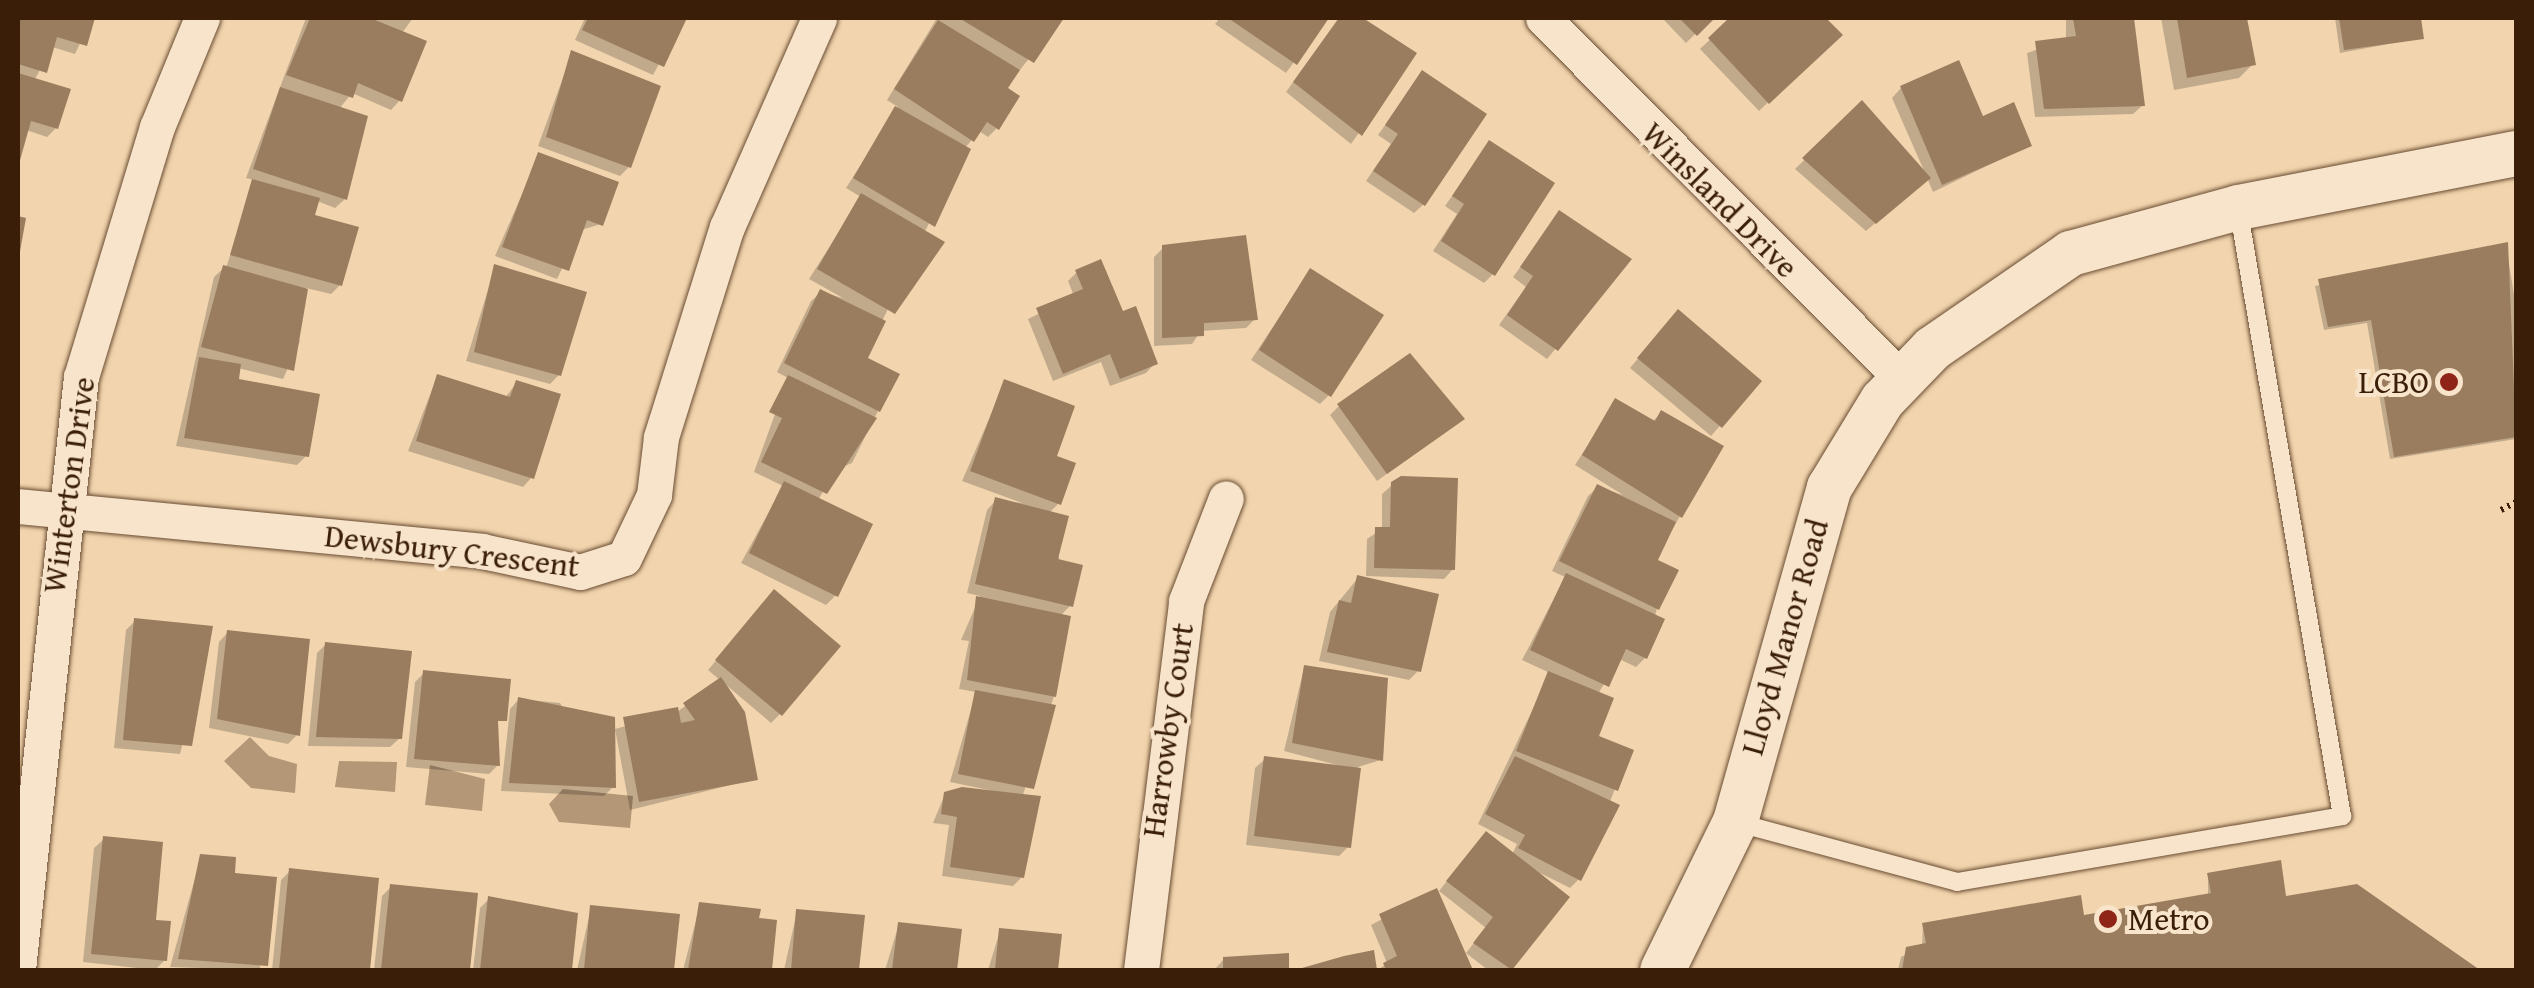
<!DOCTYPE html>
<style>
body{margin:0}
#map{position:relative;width:2534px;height:988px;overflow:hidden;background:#f2d5ae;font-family:"Gentium Book Plus",serif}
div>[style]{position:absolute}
.water>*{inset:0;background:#b49776}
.shadow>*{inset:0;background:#0003}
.building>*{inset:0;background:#9a7d5e}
.path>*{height:6px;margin-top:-3px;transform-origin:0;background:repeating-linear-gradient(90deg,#3b1e08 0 2.5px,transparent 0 7.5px)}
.roads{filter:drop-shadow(0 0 2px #694c32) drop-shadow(0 0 2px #694c32)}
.service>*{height:18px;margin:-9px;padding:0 9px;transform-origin:9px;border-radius:9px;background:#f7e4ca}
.minor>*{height:35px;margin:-17.5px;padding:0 17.5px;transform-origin:17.5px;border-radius:17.5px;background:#f7e4ca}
.tertiary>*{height:45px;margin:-22.5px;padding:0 22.5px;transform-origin:22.5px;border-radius:22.5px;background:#f7e4ca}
.dots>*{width:28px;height:28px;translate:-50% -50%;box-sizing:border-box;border:5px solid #f7e4ca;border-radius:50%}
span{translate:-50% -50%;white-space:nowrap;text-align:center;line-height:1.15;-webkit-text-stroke:8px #f7e4ca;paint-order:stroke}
.street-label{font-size:32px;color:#3b1e08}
.poi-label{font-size:32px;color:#3b1e08}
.right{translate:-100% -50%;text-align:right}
.left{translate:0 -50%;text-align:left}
.frame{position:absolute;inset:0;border:20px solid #3b1e08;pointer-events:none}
</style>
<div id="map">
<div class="water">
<div style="clip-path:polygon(250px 737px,269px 756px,297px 764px,295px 793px,251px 788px,224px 761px)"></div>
<div style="clip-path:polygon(339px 761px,397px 762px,395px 792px,335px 787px)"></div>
<div style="clip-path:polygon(430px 765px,485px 779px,482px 811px,425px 805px)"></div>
<div style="clip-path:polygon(563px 789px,633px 796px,630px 828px,559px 822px,549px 804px)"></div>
</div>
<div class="shadow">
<div style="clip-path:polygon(18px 18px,92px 18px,75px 54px,52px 47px,33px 83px,56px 128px,47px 137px,26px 130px,18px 158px)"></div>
<div style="clip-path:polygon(306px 18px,413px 18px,402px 33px,400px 100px,391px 110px,352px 93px,339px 109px,345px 199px,335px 208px,317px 201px,312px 216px,340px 285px,331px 294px,306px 288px,292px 339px,300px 341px,283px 379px,238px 368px,236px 381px,306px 456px,297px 465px,176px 446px,214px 277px,227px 265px,254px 180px,246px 178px)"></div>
<div style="clip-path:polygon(585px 18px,684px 18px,653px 75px,575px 40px)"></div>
<div style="clip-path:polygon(937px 18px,1061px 18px,1005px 89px,997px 128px,988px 137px,979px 131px,965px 148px,864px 359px,878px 411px,852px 463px,837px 469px,818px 500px,836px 595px,826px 605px,741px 563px,783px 486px,754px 472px,788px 378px,777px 372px,811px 301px,821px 292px,843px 298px,809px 279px,861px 197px,846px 188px,898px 107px,887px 100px)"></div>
<div style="clip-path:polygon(1220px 18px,1326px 18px,1286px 73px,1215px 24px)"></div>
<div style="clip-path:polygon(1359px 18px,1414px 54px,1351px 144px,1286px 92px,1338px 19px)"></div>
<div style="clip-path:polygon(1662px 18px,1711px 18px,1686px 43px)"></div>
<div style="clip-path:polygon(1733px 18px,1822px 18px,1839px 35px,1759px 111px,1700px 49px)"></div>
<div style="clip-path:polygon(2066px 18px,2131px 18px,2143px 105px,2133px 114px,2035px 117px,2027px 53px,2066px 40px)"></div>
<div style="clip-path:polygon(2161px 18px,2245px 18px,2253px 64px,2239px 78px,2174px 90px)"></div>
<div style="clip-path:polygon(2335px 18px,2418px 18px,2421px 38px,2340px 53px)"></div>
<div style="clip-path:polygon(572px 53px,629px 167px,620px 176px,538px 146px)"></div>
<div style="clip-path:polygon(1422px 73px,1424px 204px,1414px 213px,1366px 181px,1391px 144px,1378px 135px)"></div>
<div style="clip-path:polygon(1901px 88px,2030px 145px,1933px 192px,1927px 178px,1866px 231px,1795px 169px,1862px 104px,1925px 173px,1892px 98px)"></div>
<div style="clip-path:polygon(1489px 143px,1493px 274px,1484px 283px,1433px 251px,1457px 214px,1445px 206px)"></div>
<div style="clip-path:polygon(539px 155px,601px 224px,581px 230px,557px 279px,495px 256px)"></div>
<div style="clip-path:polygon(1560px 213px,1629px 260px,1547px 359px,1499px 325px,1526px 287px,1513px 277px)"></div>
<div style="clip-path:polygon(2506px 245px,2516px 307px,2516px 439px,2390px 459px,2367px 323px,2324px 330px,2315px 286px)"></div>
<div style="clip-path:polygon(1163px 248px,1255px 319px,1246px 328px,1201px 331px,1192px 344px,1154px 346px,1154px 257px)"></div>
<div style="clip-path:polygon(495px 267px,559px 375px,550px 384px,466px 361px)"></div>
<div style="clip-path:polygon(1310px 271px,1329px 395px,1320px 404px,1251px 360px)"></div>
<div style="clip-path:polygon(1077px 272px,1122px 314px,1155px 363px,1146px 373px,1110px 386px,1101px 362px,1053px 381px,1028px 319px,1074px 296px,1068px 281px)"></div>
<div style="clip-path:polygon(1669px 322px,1759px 381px,1711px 436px,1630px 368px)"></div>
<div style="clip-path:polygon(437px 377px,505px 398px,517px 382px,532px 477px,523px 487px,408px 451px)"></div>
<div style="clip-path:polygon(1005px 382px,1054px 457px,1058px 504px,1049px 513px,1070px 606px,1060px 616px,1054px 696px,1022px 798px,1022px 877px,1013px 886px,942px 876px,949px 825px,933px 823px,945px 794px,1008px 794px,950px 782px,976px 692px,959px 689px,969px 641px,961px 640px,980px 596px,967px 593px,987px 510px,996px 500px,1022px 503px,962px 481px)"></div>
<div style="clip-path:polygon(1616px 401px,1652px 422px,1661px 413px,1680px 516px,1655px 561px,1657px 608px,1645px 658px,1636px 667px,1619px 659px,1598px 694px,1596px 738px,1615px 789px,1579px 879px,1570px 888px,1540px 873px,1567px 897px,1509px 970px,1488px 970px,1466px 953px,1486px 928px,1439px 891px,1477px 843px,1512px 855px,1517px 844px,1478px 824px,1550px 673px,1522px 660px,1565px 577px,1552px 571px,1588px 496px,1598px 487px,1623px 495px,1575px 465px)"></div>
<div style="clip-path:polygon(1339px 406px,1462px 419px,1377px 481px,1330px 415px)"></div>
<div style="clip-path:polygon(1392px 485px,1453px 569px,1444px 579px,1366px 576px,1367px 539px,1382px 529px,1382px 494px)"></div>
<div style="clip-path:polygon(1358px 578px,1418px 671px,1409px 680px,1319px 661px,1330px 612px)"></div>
<div style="clip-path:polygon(766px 602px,780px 714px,771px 723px,725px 684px,755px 779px,630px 810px,615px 729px,677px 712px,720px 680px,708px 670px)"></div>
<div style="clip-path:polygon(135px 621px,211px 628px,180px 754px,114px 748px,126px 630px)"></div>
<div style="clip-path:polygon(228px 632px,298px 734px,288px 744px,209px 728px,219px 642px)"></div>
<div style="clip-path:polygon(326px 644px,400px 738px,390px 747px,308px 746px,317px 653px)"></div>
<div style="clip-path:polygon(1304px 668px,1381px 760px,1358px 767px,1348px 847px,1339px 856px,1246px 845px,1255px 768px,1265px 759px,1352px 769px,1284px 751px)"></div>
<div style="clip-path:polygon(424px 673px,508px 681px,493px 739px,498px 765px,489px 774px,406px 767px,415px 682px)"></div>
<div style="clip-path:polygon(519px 699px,560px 703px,613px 787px,604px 796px,501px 791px,510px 709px)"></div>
<div style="clip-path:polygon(104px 839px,153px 922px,165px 960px,155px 970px,83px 962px,94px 848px)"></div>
<div style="clip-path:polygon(201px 857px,232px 875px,261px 970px,170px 967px)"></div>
<div style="clip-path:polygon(290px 871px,377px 880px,368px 970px,272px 970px,281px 880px)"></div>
<div style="clip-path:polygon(2208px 875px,2284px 899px,2356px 887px,2476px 970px,1898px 970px,1901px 957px,1922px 947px,1923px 925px,2082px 918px,2208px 896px)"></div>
<div style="clip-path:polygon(391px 887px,475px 896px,467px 970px,374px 970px,382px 896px)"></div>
<div style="clip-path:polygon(1436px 891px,1470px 970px,1378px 970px,1387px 963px,1371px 925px)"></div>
<div style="clip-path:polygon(489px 899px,576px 915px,570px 970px,473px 970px,480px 908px)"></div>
<div style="clip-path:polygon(700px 905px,775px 922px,769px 970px,683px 970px)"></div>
<div style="clip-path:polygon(591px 908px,677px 916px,671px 970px,577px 970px)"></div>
<div style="clip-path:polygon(797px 911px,856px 970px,865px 970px,784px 970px)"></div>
<div style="clip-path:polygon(899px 924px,959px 931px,955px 970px,885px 970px)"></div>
<div style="clip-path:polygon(1000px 931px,1059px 936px,1056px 970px,988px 970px)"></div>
<div style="clip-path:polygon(1286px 956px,1287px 970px,1214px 970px,1224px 959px)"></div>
</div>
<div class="building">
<div style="clip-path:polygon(18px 18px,95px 18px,87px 46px,57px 37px,47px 73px,18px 64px)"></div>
<div style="clip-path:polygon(310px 18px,370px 18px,427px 41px,402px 102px,358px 83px,353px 98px,286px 75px)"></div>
<div style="clip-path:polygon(588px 18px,687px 18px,664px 67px,582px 30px)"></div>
<div style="clip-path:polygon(959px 18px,1064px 18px,1034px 63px)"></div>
<div style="clip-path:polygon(1228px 18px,1329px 18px,1297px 65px)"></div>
<div style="clip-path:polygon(1339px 18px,1363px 18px,1417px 53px,1362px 136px,1293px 82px)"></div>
<div style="clip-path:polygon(1679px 18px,1715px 18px,1697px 36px)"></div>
<div style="clip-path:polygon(1729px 18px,1826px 18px,1843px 35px,1769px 104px,1708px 38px)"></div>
<div style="clip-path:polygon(2073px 18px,2134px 18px,2145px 106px,2044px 109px,2035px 41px,2076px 36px)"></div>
<div style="clip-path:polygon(2177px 18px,2247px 18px,2256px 65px,2187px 78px)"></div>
<div style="clip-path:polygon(2339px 18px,2421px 18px,2424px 39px,2344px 50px)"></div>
<div style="clip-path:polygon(938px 20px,1020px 70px,1008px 88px,1020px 96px,999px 130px,987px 122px,974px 142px,894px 89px)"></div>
<div style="clip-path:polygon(571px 50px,661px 86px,631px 168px,546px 137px)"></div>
<div style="clip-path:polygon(1959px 60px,1983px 116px,2014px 102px,2032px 146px,1942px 185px,1900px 86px)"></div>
<div style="clip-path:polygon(1422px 70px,1487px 114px,1425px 206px,1373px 171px,1398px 134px,1385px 125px)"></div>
<div style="clip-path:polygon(18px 73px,71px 89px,58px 129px,31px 121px,19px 164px)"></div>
<div style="clip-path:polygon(280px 87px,368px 116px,347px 200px,253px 169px)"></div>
<div style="clip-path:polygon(1862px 100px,1931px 178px,1876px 224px,1802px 158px)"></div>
<div style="clip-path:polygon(895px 106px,971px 149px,935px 227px,853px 178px)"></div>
<div style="clip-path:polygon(1489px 140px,1555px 183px,1495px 276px,1441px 241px,1464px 204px,1452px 196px)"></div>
<div style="clip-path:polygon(538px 152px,619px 182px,603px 226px,587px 220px,569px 271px,502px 247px)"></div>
<div style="clip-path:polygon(252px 179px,320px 198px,315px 215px,359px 227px,342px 286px,230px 255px)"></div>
<div style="clip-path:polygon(861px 193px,945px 242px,895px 314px,817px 269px)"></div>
<div style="clip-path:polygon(1559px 210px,1632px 259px,1558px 351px,1507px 315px,1533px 276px,1520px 267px)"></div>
<div style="clip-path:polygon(18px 216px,26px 218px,19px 257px,18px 257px)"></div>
<div style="clip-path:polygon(1246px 235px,1258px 320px,1204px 323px,1204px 336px,1162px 338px,1162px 245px)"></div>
<div style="clip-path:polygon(2508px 242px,2516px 437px,2394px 457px,2371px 320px,2328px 327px,2318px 279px)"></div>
<div style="clip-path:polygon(1101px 259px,1123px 311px,1136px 306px,1158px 364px,1120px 379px,1110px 354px,1063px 374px,1036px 308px,1083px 289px,1075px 270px)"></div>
<div style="clip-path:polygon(494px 264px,587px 292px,561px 376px,474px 352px)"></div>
<div style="clip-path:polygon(223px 265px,308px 289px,294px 371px,201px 347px)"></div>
<div style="clip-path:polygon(1310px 268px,1384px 315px,1331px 397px,1259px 350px)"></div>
<div style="clip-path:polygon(820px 289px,886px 321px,868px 358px,900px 374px,880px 412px,784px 363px)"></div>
<div style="clip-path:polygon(1678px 309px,1762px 381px,1722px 428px,1637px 358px)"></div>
<div style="clip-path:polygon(1410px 353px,1465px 419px,1387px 474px,1337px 404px)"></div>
<div style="clip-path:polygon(199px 357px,241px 364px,239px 379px,320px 394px,309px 457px,184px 438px)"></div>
<div style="clip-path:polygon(437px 374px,510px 397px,516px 380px,561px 394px,534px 479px,416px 441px)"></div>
<div style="clip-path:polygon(788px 375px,877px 418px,827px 494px,761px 462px,782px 418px,769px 412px)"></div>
<div style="clip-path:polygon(1004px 379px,1075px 406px,1057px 456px,1076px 463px,1061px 505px,970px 471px)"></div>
<div style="clip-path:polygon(1615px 398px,1655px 421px,1661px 410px,1724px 446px,1682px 518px,1582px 455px)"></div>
<div style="clip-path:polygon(1401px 476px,1458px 478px,1455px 570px,1374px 568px,1375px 527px,1390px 527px,1391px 482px)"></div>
<div style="clip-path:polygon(784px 481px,873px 524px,838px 597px,749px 553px)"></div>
<div style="clip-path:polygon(1597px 484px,1676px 522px,1658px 560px,1679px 570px,1659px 610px,1559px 561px)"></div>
<div style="clip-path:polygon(995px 497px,1069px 516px,1058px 559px,1083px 565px,1073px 607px,975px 584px)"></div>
<div style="clip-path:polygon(1566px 573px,1665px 619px,1647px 659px,1626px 649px,1609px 687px,1530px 650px)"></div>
<div style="clip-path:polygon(1357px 575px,1439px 594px,1421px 672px,1327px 652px,1339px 600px,1351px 603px)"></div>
<div style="clip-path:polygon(774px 589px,841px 646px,782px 716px,715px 660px)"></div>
<div style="clip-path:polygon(976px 596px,1071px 616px,1056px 697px,967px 680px)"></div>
<div style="clip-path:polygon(134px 618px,213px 626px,192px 746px,123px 740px)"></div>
<div style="clip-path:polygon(227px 630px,310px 639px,300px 736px,217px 719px)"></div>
<div style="clip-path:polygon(325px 642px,412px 651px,402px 739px,316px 737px)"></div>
<div style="clip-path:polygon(1304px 665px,1388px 678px,1383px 761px,1292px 743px)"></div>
<div style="clip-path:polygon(423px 670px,511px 679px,507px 721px,498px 721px,500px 766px,414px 759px)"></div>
<div style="clip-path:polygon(1548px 671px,1614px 698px,1599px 736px,1634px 750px,1618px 791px,1516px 751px)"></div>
<div style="clip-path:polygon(721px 677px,745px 712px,758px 780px,639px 802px,623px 717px,678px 707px,681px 723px,695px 720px,683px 703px)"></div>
<div style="clip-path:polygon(975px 690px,1056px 705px,1034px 789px,958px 774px)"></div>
<div style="clip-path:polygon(518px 697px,615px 717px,616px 788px,509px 783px)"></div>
<div style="clip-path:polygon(1264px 756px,1361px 768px,1351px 848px,1254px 836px)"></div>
<div style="clip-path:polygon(1515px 756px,1620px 805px,1581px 881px,1518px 848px,1525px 835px,1485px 814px)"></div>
<div style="clip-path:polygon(962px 787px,1041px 796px,1024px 878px,950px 867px,957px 817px,941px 814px,944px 792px)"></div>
<div style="clip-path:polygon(1486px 831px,1570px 897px,1512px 970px,1473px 943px,1493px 917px,1446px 881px)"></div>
<div style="clip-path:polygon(103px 836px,163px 842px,156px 920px,171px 921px,167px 961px,91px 954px)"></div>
<div style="clip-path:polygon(200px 854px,236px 857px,235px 873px,277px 877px,268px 966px,178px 959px)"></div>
<div style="clip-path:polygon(2281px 860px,2286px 896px,2357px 884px,2480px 970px,1902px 970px,1906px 947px,1926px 943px,1922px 923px,2081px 895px,2084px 915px,2211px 893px,2207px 873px)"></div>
<div style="clip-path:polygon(289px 868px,379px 878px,370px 970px,279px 970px)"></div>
<div style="clip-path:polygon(390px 884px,478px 893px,470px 970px,381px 970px)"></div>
<div style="clip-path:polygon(1437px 888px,1473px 970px,1386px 970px,1383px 963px,1397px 956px,1379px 914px)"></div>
<div style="clip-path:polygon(488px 896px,578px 913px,572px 970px,480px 970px)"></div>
<div style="clip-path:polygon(699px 902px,761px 909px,759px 918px,777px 920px,772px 970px,688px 970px)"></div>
<div style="clip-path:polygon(590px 905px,680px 914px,674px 970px,584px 970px)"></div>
<div style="clip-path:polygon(796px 909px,865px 915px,859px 970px,791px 970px)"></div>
<div style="clip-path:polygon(898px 922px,962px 929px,957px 970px,892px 970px)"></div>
<div style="clip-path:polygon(999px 928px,1062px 934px,1058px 970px,995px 970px)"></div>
<div style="clip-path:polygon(1374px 950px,1377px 970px,1295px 970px,1344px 956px)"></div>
<div style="clip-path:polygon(1289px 953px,1289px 970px,1223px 970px,1223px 957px)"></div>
</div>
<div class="path">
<div style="left:2501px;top:510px;width:17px;rotate:-28deg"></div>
</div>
<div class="roads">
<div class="service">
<div style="left:1735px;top:822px;width:230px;rotate:15.1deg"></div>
<div style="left:1957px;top:882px;width:391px;rotate:-9.7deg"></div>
<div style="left:2342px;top:816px;width:618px;rotate:-99.69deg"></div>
</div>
<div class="minor">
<div style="left:1543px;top:18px;width:508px;rotate:45.16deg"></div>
<div style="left:18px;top:506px;width:466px;rotate:5.5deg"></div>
<div style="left:482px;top:551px;width:100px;rotate:12.1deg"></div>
<div style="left:580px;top:572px;width:46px;rotate:-17.7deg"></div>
<div style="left:624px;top:558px;width:70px;rotate:-64.5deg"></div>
<div style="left:654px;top:495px;width:58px;rotate:-83.1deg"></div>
<div style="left:661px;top:437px;width:220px;rotate:-72.6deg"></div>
<div style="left:727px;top:227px;width:228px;rotate:-66.2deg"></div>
<div style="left:18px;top:969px;width:595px;rotate:-83.93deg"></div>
<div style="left:81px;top:377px;width:261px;rotate:-73.1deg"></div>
<div style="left:157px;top:127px;width:118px;rotate:-67.6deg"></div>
<div style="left:1141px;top:970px;width:372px;rotate:-83deg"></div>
<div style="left:1186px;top:601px;width:110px;rotate:-68.8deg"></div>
</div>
<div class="tertiary">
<div style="left:1662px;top:970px;width:166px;rotate:-63.9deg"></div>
<div style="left:1735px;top:821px;width:347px;rotate:-74.3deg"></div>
<div style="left:1829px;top:487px;width:102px;rotate:-58.7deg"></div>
<div style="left:1882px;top:400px;width:72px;rotate:-46.1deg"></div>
<div style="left:1932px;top:348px;width:168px;rotate:-34.5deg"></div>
<div style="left:2070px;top:253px;width:174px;rotate:-15.3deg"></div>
<div style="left:2238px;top:207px;width:283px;rotate:-11deg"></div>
</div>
</div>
<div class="dots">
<div style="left:2449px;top:382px;background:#8f2418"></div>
<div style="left:2108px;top:919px;background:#8f2418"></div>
</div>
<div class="street-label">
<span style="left:1720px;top:200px;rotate:45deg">Winsland Drive</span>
<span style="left:69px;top:485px;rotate:-82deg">Winterton Drive</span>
<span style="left:452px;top:551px;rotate:7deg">Dewsbury Crescent</span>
<span style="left:1785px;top:637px;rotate:-74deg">Lloyd Manor Road</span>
<span style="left:1168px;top:730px;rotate:-82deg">Harrowby Court</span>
</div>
<div class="poi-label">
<span class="right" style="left:2429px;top:382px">LCBO</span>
<span class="left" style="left:2128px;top:919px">Metro</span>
</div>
<div class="frame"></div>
</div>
